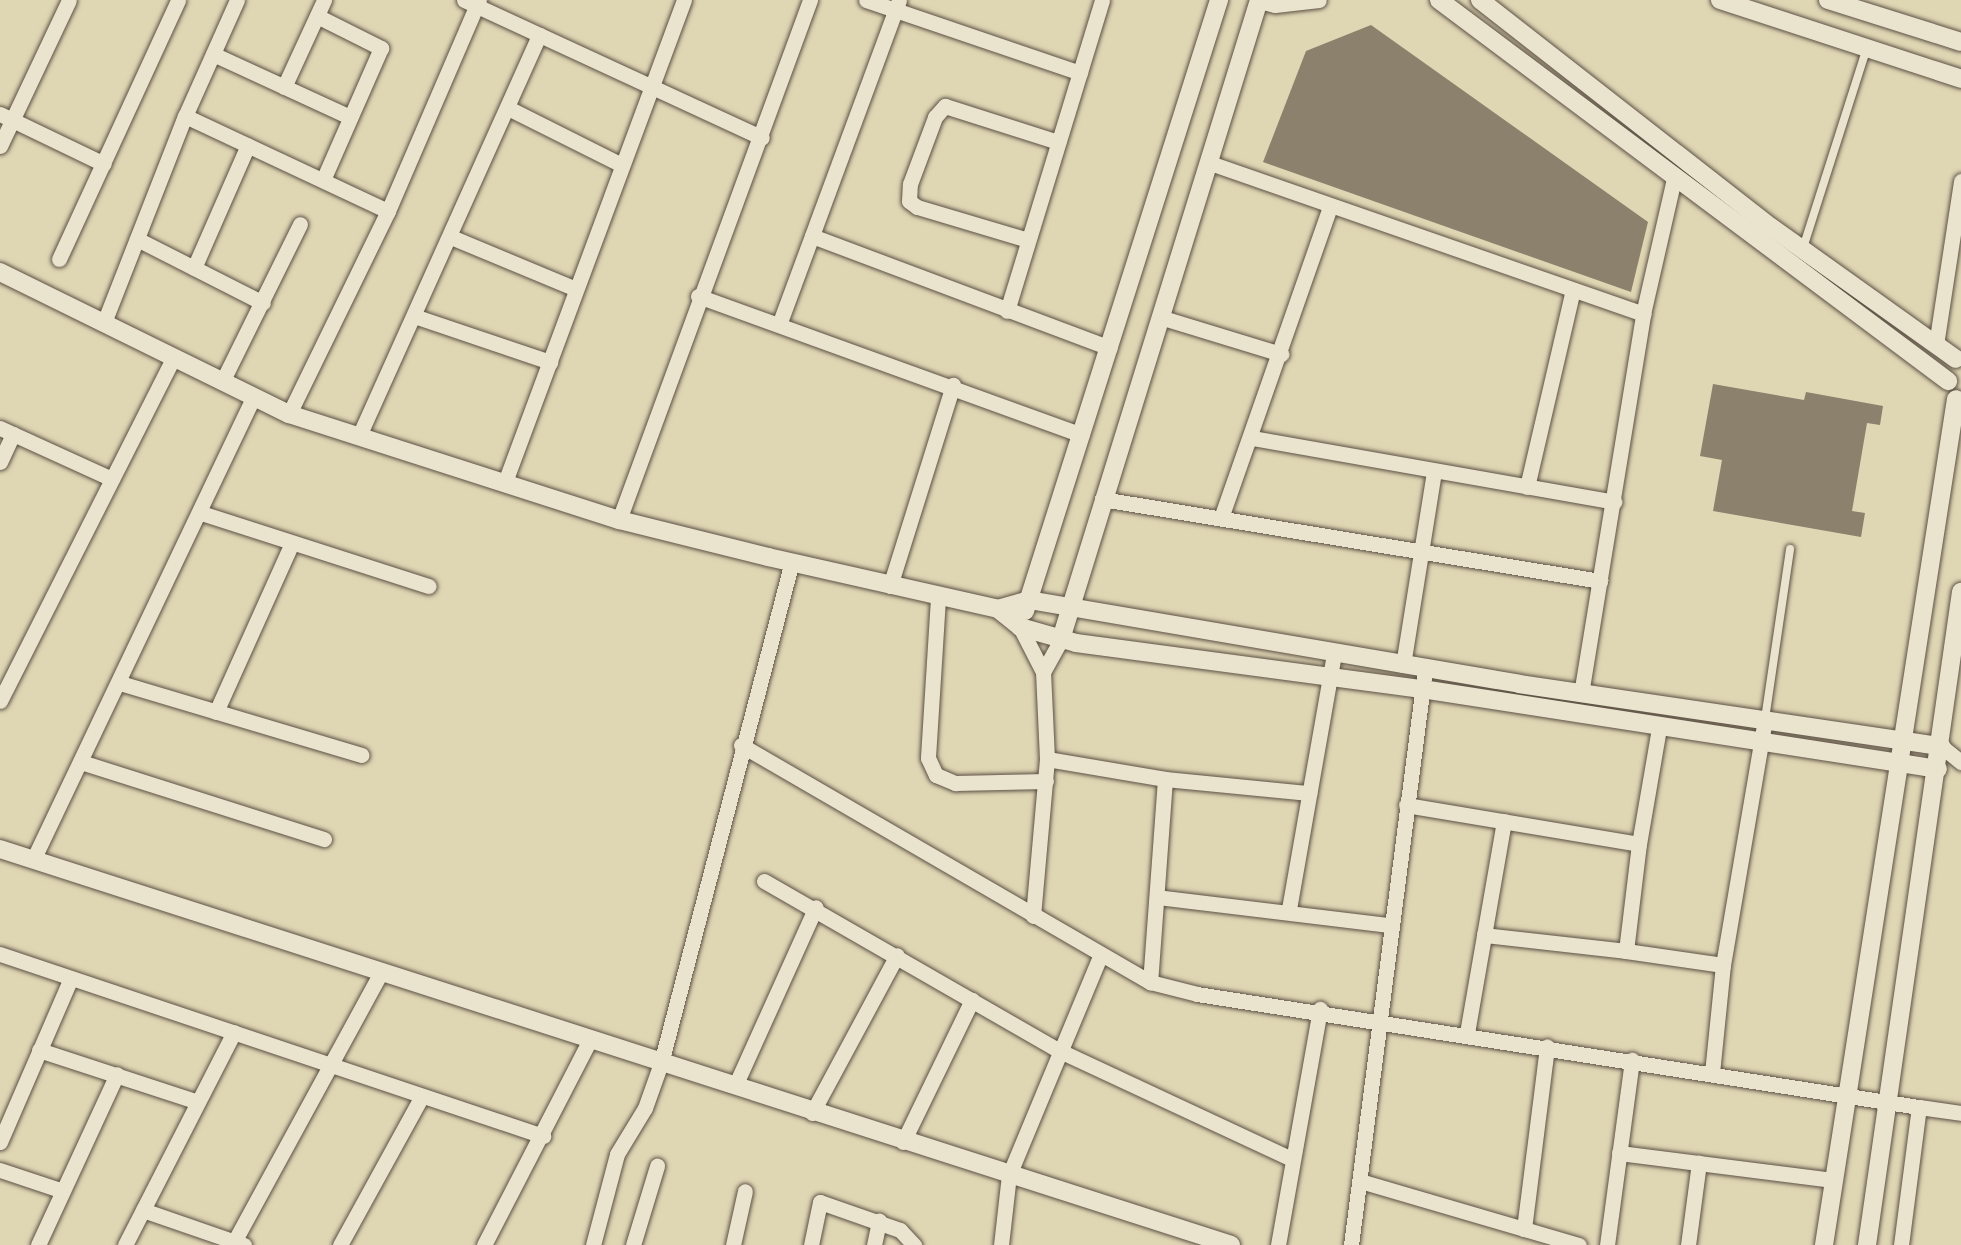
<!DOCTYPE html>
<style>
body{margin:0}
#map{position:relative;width:1961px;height:1245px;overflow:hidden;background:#dfd6b4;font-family:Cardo,serif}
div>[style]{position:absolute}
.building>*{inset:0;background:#8b816c}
.roads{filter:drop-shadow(0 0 2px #5c5044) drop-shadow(0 0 2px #5c5044)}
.service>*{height:8px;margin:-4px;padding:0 4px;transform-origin:4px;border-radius:4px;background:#eae4ce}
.minor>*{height:15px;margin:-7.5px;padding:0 7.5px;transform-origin:7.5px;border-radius:7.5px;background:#eae4ce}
.tertiary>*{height:18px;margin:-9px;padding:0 9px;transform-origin:9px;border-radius:9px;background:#eae4ce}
span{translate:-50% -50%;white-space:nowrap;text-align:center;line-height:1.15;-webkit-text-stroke:4.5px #eae4ce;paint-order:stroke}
</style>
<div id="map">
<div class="building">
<div style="clip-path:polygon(1371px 25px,1648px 222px,1631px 292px,1263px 162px,1306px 51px)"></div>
<div style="clip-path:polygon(1713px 384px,1804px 400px,1806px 392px,1883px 406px,1880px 425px,1867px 423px,1852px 511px,1865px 513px,1861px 537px,1713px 511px,1722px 460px,1700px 456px)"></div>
</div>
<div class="roads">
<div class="service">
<div style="left:1803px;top:248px;width:210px;rotate:-72.3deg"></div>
<div style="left:1765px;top:719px;width:172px;rotate:-81.6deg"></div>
</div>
<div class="minor">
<div style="left:237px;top:0;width:127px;rotate:114.1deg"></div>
<div style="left:185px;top:116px;width:224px;rotate:25.1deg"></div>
<div style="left:388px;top:211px;width:230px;rotate:-66.7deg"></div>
<div style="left:464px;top:0;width:328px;rotate:24.8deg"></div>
<div style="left:866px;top:0;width:226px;rotate:18.8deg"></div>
<div style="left:1259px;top:1px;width:16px;rotate:14deg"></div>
<div style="left:1275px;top:5px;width:44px;rotate:-6.5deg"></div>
<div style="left:317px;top:16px;width:72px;rotate:26.6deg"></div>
<div style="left:381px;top:48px;width:144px;rotate:113.7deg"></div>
<div style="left:213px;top:54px;width:151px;rotate:24.7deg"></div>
<div style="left:284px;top:87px;width:96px;rotate:-65.3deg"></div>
<div style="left:508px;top:108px;width:127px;rotate:26.6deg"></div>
<div style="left:0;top:114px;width:115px;rotate:25.7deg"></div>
<div style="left:0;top:146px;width:161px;rotate:-64.7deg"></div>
<div style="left:1210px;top:163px;width:459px;rotate:19.2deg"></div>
<div style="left:812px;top:236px;width:318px;rotate:20.6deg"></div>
<div style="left:451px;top:237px;width:135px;rotate:22.6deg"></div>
<div style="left:137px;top:239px;width:141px;rotate:26.9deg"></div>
<div style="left:1028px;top:240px;width:116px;rotate:-163.4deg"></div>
<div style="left:917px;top:207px;width:10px;rotate:-143deg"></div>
<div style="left:909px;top:201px;width:17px;rotate:-87deg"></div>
<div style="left:910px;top:184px;width:72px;rotate:-69.5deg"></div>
<div style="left:935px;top:117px;width:15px;rotate:-48deg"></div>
<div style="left:945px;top:106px;width:119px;rotate:17.7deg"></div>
<div style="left:59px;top:259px;width:285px;rotate:-65.3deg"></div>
<div style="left:194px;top:268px;width:134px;rotate:-66.3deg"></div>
<div style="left:698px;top:296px;width:408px;rotate:19.9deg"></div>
<div style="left:1007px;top:311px;width:325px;rotate:-73deg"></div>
<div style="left:414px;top:316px;width:144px;rotate:18.7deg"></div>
<div style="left:1160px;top:317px;width:127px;rotate:17deg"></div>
<div style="left:105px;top:320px;width:219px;rotate:-68.6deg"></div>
<div style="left:780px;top:322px;width:343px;rotate:-69.7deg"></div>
<div style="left:1936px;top:345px;width:166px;rotate:-81.3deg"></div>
<div style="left:222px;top:382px;width:176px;rotate:-63.7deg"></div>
<div style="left:289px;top:414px;width:226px;rotate:-64deg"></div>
<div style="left:0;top:428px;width:123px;rotate:24.5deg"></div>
<div style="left:359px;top:436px;width:440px;rotate:-65.8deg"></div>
<div style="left:1252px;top:438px;width:368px;rotate:10deg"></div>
<div style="left:0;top:462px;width:31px;rotate:-65deg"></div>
<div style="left:505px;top:482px;width:514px;rotate:-69.63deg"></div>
<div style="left:1527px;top:487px;width:202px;rotate:-76.9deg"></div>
<div style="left:1102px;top:499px;width:505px;rotate:9.35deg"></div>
<div style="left:201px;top:513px;width:239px;rotate:17.8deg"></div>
<div style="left:1221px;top:518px;width:330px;rotate:-70.7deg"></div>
<div style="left:619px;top:520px;width:554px;rotate:-69.83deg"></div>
<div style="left:890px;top:586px;width:211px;rotate:-72.6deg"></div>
<div style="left:938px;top:598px;width:160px;rotate:93.6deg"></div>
<div style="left:928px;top:758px;width:19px;rotate:65deg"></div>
<div style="left:936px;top:775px;width:21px;rotate:23deg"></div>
<div style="left:955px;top:783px;width:91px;rotate:-1.3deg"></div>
<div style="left:1020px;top:627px;width:51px;rotate:62.9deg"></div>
<div style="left:1043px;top:672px;width:38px;rotate:-61deg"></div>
<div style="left:1403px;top:665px;width:196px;rotate:-80.9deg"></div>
<div style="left:120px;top:683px;width:252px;rotate:16.6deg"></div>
<div style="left:1581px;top:694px;width:385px;rotate:-80.7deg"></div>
<div style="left:1643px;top:314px;width:139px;rotate:-77.1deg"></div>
<div style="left:0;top:701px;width:384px;rotate:-63.2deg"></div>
<div style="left:216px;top:712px;width:185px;rotate:-65.8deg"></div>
<div style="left:741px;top:745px;width:473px;rotate:30.1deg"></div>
<div style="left:1150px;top:982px;width:49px;rotate:14.3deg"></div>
<div style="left:1197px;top:994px;width:731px;rotate:8.9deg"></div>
<div style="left:1941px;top:746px;width:26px;rotate:39deg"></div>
<div style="left:1047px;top:759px;width:120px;rotate:9.6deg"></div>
<div style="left:1165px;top:779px;width:204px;rotate:94.2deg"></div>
<div style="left:81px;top:762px;width:255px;rotate:17.6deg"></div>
<div style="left:1165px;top:779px;width:145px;rotate:5.6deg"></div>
<div style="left:1406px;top:805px;width:236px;rotate:9.5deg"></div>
<div style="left:1639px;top:844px;width:118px;rotate:-80.2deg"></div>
<div style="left:33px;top:860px;width:512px;rotate:-64.54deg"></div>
<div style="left:764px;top:881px;width:339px;rotate:29.9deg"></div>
<div style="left:1058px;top:1050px;width:258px;rotate:25deg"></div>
<div style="left:1157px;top:897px;width:235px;rotate:6.9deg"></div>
<div style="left:1289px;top:909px;width:259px;rotate:-80deg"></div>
<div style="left:1033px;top:916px;width:158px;rotate:-84.9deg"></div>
<div style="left:1047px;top:759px;width:87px;rotate:-92.6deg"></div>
<div style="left:1484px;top:935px;width:143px;rotate:6.4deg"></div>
<div style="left:1626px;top:951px;width:108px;rotate:-83.1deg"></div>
<div style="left:1626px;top:951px;width:98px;rotate:8.2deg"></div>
<div style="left:0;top:954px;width:573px;rotate:18.53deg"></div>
<div style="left:1467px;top:1033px;width:215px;rotate:-80.1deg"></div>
<div style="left:39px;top:1050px;width:167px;rotate:18.1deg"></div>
<div style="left:1712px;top:1073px;width:109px;rotate:-84.2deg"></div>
<div style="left:1723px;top:965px;width:250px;rotate:-80.3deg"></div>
<div style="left:735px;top:1086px;width:196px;rotate:-65.7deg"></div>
<div style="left:812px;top:1113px;width:179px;rotate:-61.7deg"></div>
<div style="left:0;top:1142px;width:176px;rotate:-66.6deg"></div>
<div style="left:903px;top:1142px;width:158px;rotate:-64.1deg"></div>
<div style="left:1619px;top:1153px;width:216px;rotate:7.2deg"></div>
<div style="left:0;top:1170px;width:66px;rotate:18.4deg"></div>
<div style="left:1360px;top:1181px;width:228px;rotate:16.3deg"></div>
<div style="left:143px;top:1210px;width:107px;rotate:19.1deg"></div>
<div style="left:1524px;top:1229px;width:184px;rotate:-82.8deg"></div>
<div style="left:234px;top:1242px;width:307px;rotate:-61.4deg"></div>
<div style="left:38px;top:1245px;width:188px;rotate:-65.2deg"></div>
<div style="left:125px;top:1245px;width:239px;rotate:-62.9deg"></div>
<div style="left:340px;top:1245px;width:170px;rotate:-61.2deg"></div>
<div style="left:484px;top:1245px;width:231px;rotate:-62.7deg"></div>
<div style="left:593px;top:1245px;width:94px;rotate:-75.2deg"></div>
<div style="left:617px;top:1154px;width:54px;rotate:-58.7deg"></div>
<div style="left:645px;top:1108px;width:48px;rotate:-70.4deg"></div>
<div style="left:661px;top:1063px;width:519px;rotate:-75.37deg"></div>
<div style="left:633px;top:1245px;width:83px;rotate:-73.1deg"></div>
<div style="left:733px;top:1245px;width:55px;rotate:-77.5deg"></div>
<div style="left:811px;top:1245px;width:44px;rotate:-78.2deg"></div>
<div style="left:820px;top:1202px;width:85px;rotate:19.3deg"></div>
<div style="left:900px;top:1230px;width:21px;rotate:47deg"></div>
<div style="left:874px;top:1245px;width:25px;rotate:-78deg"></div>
<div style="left:1001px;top:1245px;width:70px;rotate:-83.5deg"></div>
<div style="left:1009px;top:1175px;width:239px;rotate:-67.4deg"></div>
<div style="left:1278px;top:1245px;width:240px;rotate:-79.9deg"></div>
<div style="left:1351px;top:1245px;width:581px;rotate:-82.68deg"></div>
<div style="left:1607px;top:1245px;width:187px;rotate:-82.3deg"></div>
<div style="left:1688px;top:1245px;width:83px;rotate:-82.4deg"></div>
<div style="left:1901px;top:1245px;width:139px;rotate:-82.6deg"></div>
<div style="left:1919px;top:1107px;width:42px;rotate:8.1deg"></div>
</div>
<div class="tertiary">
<div style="left:1439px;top:0;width:636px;rotate:36.82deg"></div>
<div style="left:1480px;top:0;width:369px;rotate:38deg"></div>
<div style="left:1771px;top:227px;width:227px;rotate:35.5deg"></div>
<div style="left:1720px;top:0;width:254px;rotate:18.1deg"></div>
<div style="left:1828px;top:0;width:139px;rotate:17.5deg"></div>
<div style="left:0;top:272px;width:322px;rotate:26.2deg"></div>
<div style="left:289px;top:414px;width:347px;rotate:17.8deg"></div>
<div style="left:619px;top:520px;width:154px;rotate:13.9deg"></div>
<div style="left:768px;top:557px;width:236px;rotate:12.7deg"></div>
<div style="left:998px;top:609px;width:32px;rotate:-16deg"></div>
<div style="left:1029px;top:600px;width:497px;rotate:9.7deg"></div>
<div style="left:1519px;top:684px;width:427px;rotate:8.4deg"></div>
<div style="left:998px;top:609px;width:28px;rotate:39deg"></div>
<div style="left:1020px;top:627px;width:58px;rotate:15.9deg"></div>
<div style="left:1076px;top:643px;width:349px;rotate:7.6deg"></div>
<div style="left:1422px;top:689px;width:522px;rotate:8.81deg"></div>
<div style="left:1025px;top:611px;width:641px;rotate:-72.38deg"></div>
<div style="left:1061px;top:639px;width:669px;rotate:-72.78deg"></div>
<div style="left:0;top:849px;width:1293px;rotate:17.83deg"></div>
<div style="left:1824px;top:1245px;width:856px;rotate:-81.13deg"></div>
<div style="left:1867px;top:1245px;width:660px;rotate:-81.81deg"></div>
</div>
</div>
</div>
